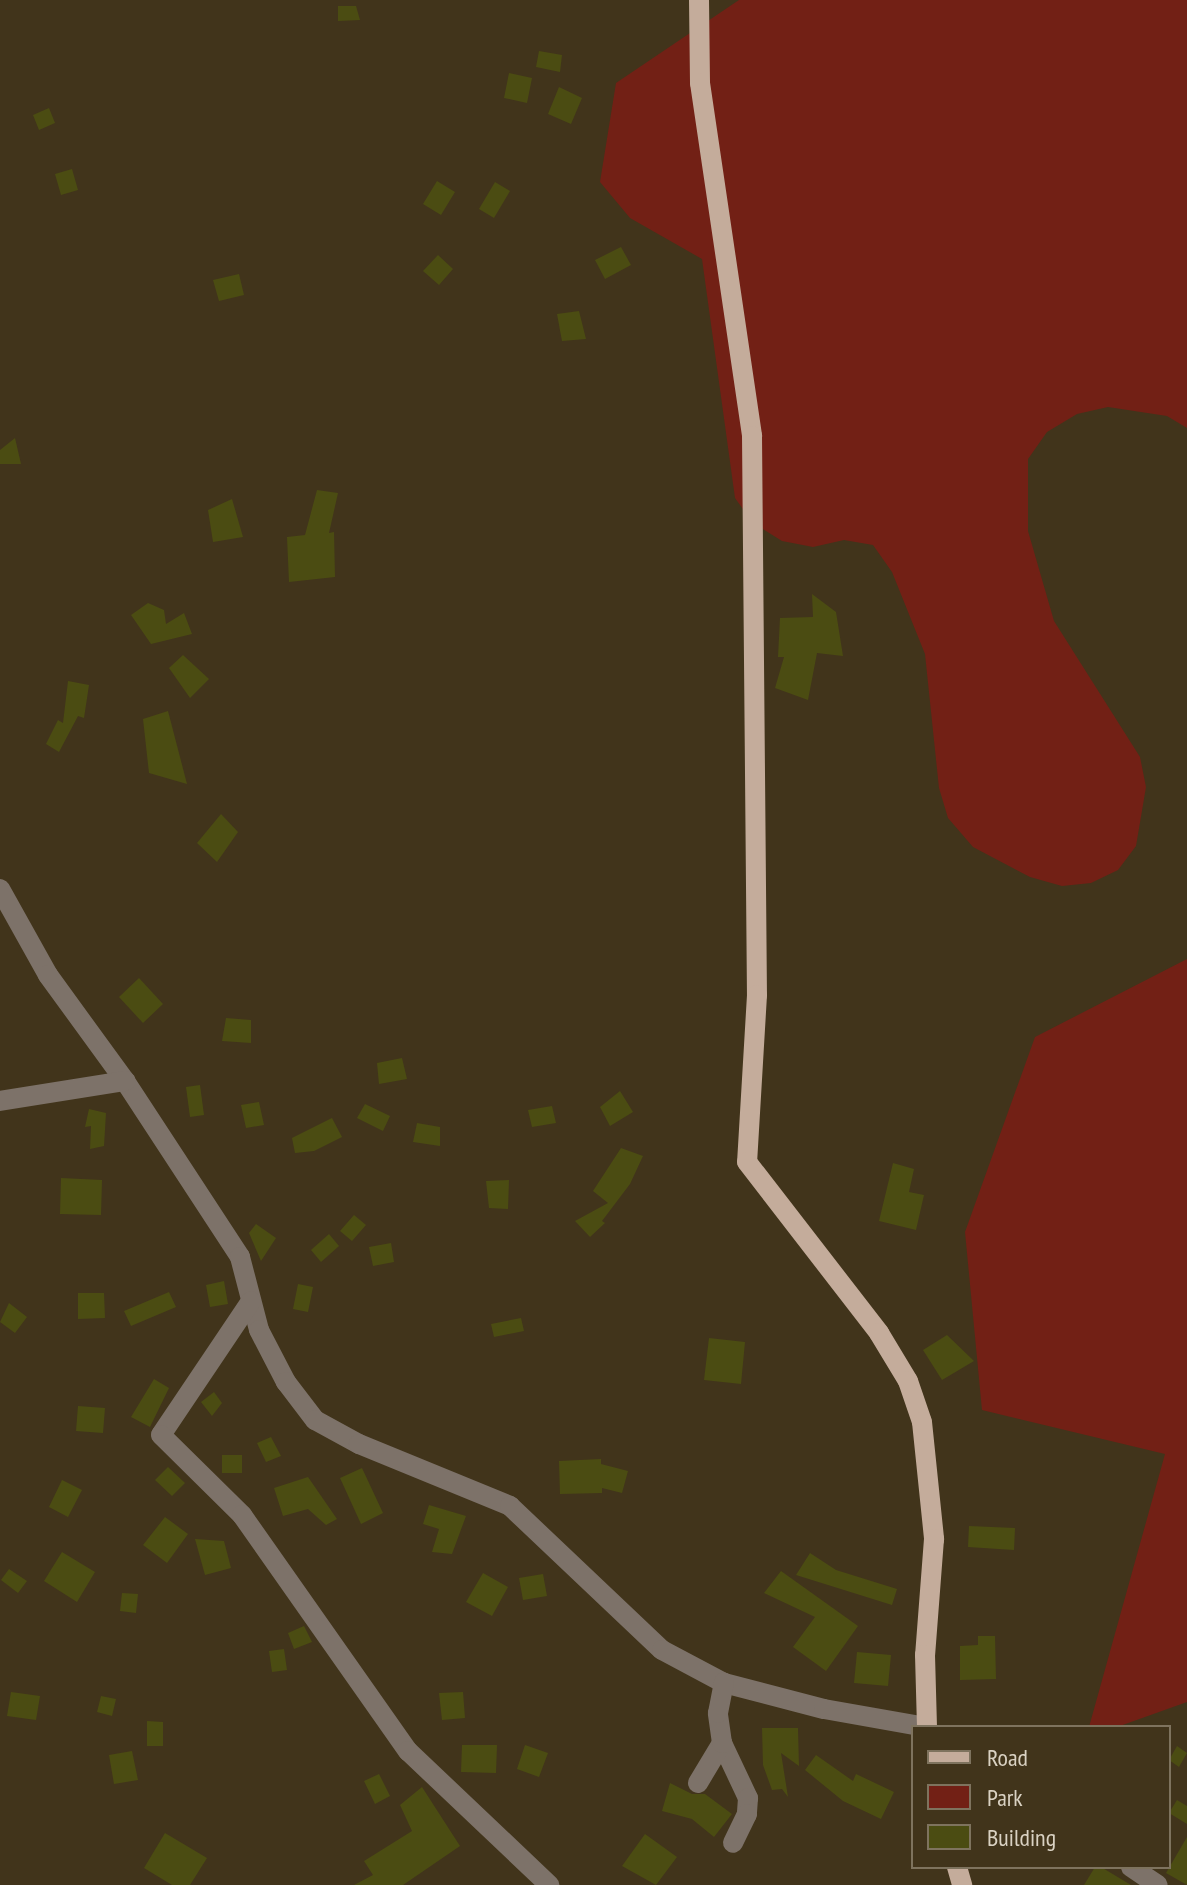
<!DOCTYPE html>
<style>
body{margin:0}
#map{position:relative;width:1187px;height:1885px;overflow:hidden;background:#41341b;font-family:"PT Sans Narrow",sans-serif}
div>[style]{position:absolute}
.green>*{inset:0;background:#722015}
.building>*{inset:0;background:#4b4c12}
.minor>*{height:20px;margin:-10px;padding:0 10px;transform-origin:10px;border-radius:10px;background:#7d7269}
.major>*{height:20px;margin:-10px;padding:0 10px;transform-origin:10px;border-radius:10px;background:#c4ac9b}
span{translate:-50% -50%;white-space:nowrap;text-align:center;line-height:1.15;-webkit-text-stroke:7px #41341b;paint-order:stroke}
.legend{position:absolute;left:911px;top:1725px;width:260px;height:144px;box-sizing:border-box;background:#41341b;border:2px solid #7e735e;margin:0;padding:10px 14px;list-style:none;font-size:24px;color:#dad2c3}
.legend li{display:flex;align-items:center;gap:16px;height:40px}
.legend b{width:40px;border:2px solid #7e735e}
</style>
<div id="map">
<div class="green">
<div style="clip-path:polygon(739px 0,1187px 0,1187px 428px,1167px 416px,1108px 407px,1077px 414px,1047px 432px,1028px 459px,1028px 531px,1054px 621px,1140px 757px,1146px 787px,1136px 846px,1118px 870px,1091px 883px,1062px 886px,1030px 877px,973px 847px,948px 818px,939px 788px,925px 654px,892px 572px,873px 545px,844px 540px,813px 547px,782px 541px,753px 523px,735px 498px,702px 259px,630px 218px,600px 182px,616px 83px)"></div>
<div style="clip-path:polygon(1187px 959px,1187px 1702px,1117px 1727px,1089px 1727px,1165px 1454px,982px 1410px,965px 1232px,1035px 1037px)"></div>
</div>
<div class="building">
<div style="clip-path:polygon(338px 6px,356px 6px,360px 20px,338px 21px)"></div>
<div style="clip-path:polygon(539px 51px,562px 55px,560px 72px,536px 67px)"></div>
<div style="clip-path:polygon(509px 73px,532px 78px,527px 103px,504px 98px)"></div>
<div style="clip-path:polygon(559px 87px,582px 98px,571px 124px,548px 114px)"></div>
<div style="clip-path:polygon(49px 108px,55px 123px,39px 130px,33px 115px)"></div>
<div style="clip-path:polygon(72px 169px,78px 190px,61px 195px,55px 174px)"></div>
<div style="clip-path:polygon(437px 181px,455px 192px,441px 215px,423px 204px)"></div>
<div style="clip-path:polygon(495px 182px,510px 191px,494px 218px,479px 209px)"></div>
<div style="clip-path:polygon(621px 247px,631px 265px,605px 279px,595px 260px)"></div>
<div style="clip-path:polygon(438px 255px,453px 269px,439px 285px,423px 271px)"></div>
<div style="clip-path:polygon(239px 274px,244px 295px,219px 301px,213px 280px)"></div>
<div style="clip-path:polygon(579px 311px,586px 339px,562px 341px,557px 314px)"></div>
<div style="clip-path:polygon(15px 438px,21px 464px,0 464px,0 450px)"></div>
<div style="clip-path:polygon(317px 490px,338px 493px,329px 533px,334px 532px,335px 577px,289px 582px,287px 537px,305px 535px)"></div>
<div style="clip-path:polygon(232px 499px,243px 537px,213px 542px,208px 510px)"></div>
<div style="clip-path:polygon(812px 594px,836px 612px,843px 656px,817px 653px,808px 700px,775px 688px,784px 657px,778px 657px,780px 618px,813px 617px)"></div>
<div style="clip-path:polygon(148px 603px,164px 610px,166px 624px,184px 613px,192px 634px,151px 644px,131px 615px)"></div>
<div style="clip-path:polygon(183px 655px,209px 679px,190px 698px,169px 668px)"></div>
<div style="clip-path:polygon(68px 681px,89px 685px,84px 718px,78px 716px,59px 752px,46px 744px,58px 720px,63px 723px)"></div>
<div style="clip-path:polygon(168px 711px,187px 784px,149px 773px,143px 719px)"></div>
<div style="clip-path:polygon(221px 814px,238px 832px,217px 862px,197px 843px)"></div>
<div style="clip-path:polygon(139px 978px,163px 1004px,143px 1023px,119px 997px)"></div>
<div style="clip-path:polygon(226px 1018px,251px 1020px,251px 1043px,222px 1041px)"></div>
<div style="clip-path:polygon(402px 1058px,407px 1079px,379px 1084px,377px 1063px)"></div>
<div style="clip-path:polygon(200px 1085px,204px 1115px,190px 1117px,186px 1087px)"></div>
<div style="clip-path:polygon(620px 1091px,633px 1112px,610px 1126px,600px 1107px)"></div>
<div style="clip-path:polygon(259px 1102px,264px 1125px,246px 1128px,241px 1105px)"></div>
<div style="clip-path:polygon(365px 1104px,390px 1116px,383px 1131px,357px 1118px)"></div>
<div style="clip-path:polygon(552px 1106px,556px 1123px,532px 1127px,528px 1110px)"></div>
<div style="clip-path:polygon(89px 1109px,106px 1113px,104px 1146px,90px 1149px,91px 1126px,85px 1127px)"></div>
<div style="clip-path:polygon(332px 1118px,342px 1137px,314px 1151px,295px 1153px,292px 1138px)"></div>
<div style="clip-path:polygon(417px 1123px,440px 1127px,440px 1146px,413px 1142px)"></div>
<div style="clip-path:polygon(621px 1148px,643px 1156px,630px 1184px,602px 1221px,605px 1223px,590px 1237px,575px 1221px,608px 1203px,593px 1191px)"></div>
<div style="clip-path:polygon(893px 1163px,914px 1169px,909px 1192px,924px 1195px,916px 1230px,879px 1221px)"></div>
<div style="clip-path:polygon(61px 1178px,102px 1180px,101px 1215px,60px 1214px)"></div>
<div style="clip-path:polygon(509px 1180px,508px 1209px,489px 1208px,486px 1181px)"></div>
<div style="clip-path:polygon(354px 1215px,366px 1225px,352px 1241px,340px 1231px)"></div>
<div style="clip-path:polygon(256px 1224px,276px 1238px,261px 1261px,249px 1233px)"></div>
<div style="clip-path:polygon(329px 1234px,339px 1246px,321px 1262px,311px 1250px)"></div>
<div style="clip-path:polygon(391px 1243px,394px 1262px,373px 1266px,369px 1247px)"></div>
<div style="clip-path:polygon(224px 1281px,228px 1304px,210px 1307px,206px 1285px)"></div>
<div style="clip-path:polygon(298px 1284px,313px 1287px,308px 1312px,293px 1309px)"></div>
<div style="clip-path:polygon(169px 1292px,176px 1307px,131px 1326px,124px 1311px)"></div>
<div style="clip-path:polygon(78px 1293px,104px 1293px,105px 1318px,78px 1319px)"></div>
<div style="clip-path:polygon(9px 1303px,27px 1317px,15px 1333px,0 1322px)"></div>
<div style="clip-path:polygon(521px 1318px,524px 1331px,494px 1337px,491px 1324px)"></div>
<div style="clip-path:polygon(947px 1335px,974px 1361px,942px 1380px,923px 1350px)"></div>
<div style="clip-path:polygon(709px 1338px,745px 1342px,741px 1384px,704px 1380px)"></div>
<div style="clip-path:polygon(154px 1379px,169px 1388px,150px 1427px,131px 1417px)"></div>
<div style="clip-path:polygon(214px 1392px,222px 1403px,212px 1416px,201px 1402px)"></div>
<div style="clip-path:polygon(78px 1406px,105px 1408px,103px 1433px,76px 1431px)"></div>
<div style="clip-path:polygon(271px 1437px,281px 1456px,266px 1462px,257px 1443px)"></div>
<div style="clip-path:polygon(222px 1455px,242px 1455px,242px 1473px,222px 1473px)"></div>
<div style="clip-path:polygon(601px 1459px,601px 1464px,628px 1471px,622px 1493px,602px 1488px,602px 1493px,560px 1494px,559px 1461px)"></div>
<div style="clip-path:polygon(168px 1467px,185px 1483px,172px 1496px,155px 1480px)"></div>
<div style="clip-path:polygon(362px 1468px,383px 1513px,361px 1524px,340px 1478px)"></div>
<div style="clip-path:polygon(308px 1477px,337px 1519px,326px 1525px,308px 1509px,283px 1516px,274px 1488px)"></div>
<div style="clip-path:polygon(62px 1480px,82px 1490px,68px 1517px,49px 1507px)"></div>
<div style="clip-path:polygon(429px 1505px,466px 1516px,452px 1554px,432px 1552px,439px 1529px,423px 1524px)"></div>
<div style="clip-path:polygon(165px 1517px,188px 1534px,167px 1563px,143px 1545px)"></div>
<div style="clip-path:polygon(969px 1526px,1015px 1528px,1014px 1550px,968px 1547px)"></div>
<div style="clip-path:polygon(195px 1539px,224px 1541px,231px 1568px,205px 1575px)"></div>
<div style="clip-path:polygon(62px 1552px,95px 1572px,77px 1602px,44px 1581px)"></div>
<div style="clip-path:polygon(810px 1553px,836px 1570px,897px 1589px,892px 1605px,796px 1575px)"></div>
<div style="clip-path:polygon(9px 1569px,27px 1581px,18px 1593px,1px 1580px)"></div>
<div style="clip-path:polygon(781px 1571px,858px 1626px,826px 1671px,793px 1647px,815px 1617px,764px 1593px)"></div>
<div style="clip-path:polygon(483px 1573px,508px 1587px,492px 1616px,466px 1602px)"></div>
<div style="clip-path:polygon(543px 1574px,547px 1596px,523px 1600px,519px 1578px)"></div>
<div style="clip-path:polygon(122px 1593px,138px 1594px,136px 1613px,120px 1611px)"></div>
<div style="clip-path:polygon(304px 1626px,312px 1642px,294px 1649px,288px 1633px)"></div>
<div style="clip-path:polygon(978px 1636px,995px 1636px,996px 1679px,960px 1680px,960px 1646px,978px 1645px)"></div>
<div style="clip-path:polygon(284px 1649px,287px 1670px,272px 1672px,269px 1651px)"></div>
<div style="clip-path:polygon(857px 1652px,891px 1655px,888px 1686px,854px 1683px)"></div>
<div style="clip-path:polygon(11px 1692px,40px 1696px,36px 1720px,7px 1716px)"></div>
<div style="clip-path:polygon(463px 1692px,465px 1718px,442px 1720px,439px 1693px)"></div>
<div style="clip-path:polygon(101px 1696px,116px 1699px,112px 1716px,97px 1712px)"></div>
<div style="clip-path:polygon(147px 1721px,163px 1722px,163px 1746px,147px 1746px)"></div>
<div style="clip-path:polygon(762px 1728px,798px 1728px,799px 1766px,781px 1753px,788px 1797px,782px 1789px,772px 1790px,763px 1765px)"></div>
<div style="clip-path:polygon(462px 1745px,497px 1745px,496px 1773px,461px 1772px)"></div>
<div style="clip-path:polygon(525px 1745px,548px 1753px,539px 1777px,517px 1769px)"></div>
<div style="clip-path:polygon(1177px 1746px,1187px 1753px,1179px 1767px,1169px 1760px)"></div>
<div style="clip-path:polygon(132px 1751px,138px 1780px,114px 1784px,109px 1755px)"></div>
<div style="clip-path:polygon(816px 1755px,853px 1781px,856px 1774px,894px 1792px,881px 1819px,843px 1801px,805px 1770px)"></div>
<div style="clip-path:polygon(379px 1774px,390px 1796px,375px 1804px,364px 1781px)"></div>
<div style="clip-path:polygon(670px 1783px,692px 1794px,705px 1794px,732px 1814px,714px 1837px,692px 1819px,662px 1811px)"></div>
<div style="clip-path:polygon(422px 1787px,460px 1846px,403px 1885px,354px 1885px,373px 1875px,364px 1861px,412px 1831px,400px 1805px)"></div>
<div style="clip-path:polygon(1177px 1800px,1187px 1806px,1187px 1824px,1169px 1813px)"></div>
<div style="clip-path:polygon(165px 1833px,207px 1858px,190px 1885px,172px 1885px,144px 1868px)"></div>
<div style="clip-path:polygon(645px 1834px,677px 1857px,656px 1885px,622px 1866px)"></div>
<div style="clip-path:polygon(1187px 1837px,1187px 1885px,1166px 1873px)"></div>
<div style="clip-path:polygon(1095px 1867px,1101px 1867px,1131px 1885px,1084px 1885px)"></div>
</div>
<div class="minor">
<div style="left:0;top:889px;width:98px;rotate:60.8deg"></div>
<div style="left:48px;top:975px;width:131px;rotate:54deg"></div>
<div style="left:125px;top:1081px;width:210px;rotate:56.8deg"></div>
<div style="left:240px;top:1257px;width:75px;rotate:75.4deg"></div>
<div style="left:259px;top:1330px;width:59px;rotate:62.6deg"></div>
<div style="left:286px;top:1382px;width:48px;rotate:52.7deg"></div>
<div style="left:315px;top:1420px;width:50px;rotate:28.6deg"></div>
<div style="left:359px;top:1444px;width:163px;rotate:22.3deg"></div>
<div style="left:510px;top:1506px;width:209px;rotate:43.5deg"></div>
<div style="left:662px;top:1650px;width:70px;rotate:28deg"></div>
<div style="left:724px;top:1683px;width:103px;rotate:14.6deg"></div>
<div style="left:824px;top:1709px;width:104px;rotate:10deg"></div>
<div style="left:0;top:1101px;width:127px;rotate:-9.1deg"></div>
<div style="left:251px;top:1301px;width:161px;rotate:123.9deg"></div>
<div style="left:161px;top:1435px;width:114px;rotate:44.6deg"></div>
<div style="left:242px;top:1515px;width:289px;rotate:54.9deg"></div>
<div style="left:408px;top:1751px;width:195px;rotate:43.5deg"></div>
<div style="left:722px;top:1743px;width:61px;rotate:64.7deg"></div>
<div style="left:748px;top:1798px;width:16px;rotate:94deg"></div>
<div style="left:747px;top:1814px;width:32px;rotate:116deg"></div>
<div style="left:698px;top:1783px;width:47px;rotate:-59deg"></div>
<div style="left:722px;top:1743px;width:30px;rotate:-98deg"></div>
<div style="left:718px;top:1713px;width:31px;rotate:-79deg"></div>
<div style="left:1131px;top:1867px;width:32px;rotate:34deg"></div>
</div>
<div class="major">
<div style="left:699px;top:0;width:83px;rotate:89.3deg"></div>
<div style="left:700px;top:83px;width:357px;rotate:81.6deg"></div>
<div style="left:752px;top:436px;width:559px;rotate:89.49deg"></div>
<div style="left:757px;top:995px;width:167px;rotate:93.4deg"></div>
<div style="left:747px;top:1162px;width:216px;rotate:52.3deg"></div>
<div style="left:879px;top:1333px;width:56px;rotate:58.9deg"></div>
<div style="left:908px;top:1381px;width:43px;rotate:71.1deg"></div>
<div style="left:922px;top:1422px;width:118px;rotate:84.1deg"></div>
<div style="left:934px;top:1539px;width:116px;rotate:94.4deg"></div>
<div style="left:925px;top:1655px;width:72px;rotate:88.4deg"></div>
<div style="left:957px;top:1867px;width:19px;rotate:74deg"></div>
</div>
<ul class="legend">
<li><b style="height:10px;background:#c4ac9b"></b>Road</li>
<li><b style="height:22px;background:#722015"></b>Park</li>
<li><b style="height:22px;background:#4b4c12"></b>Building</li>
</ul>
</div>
